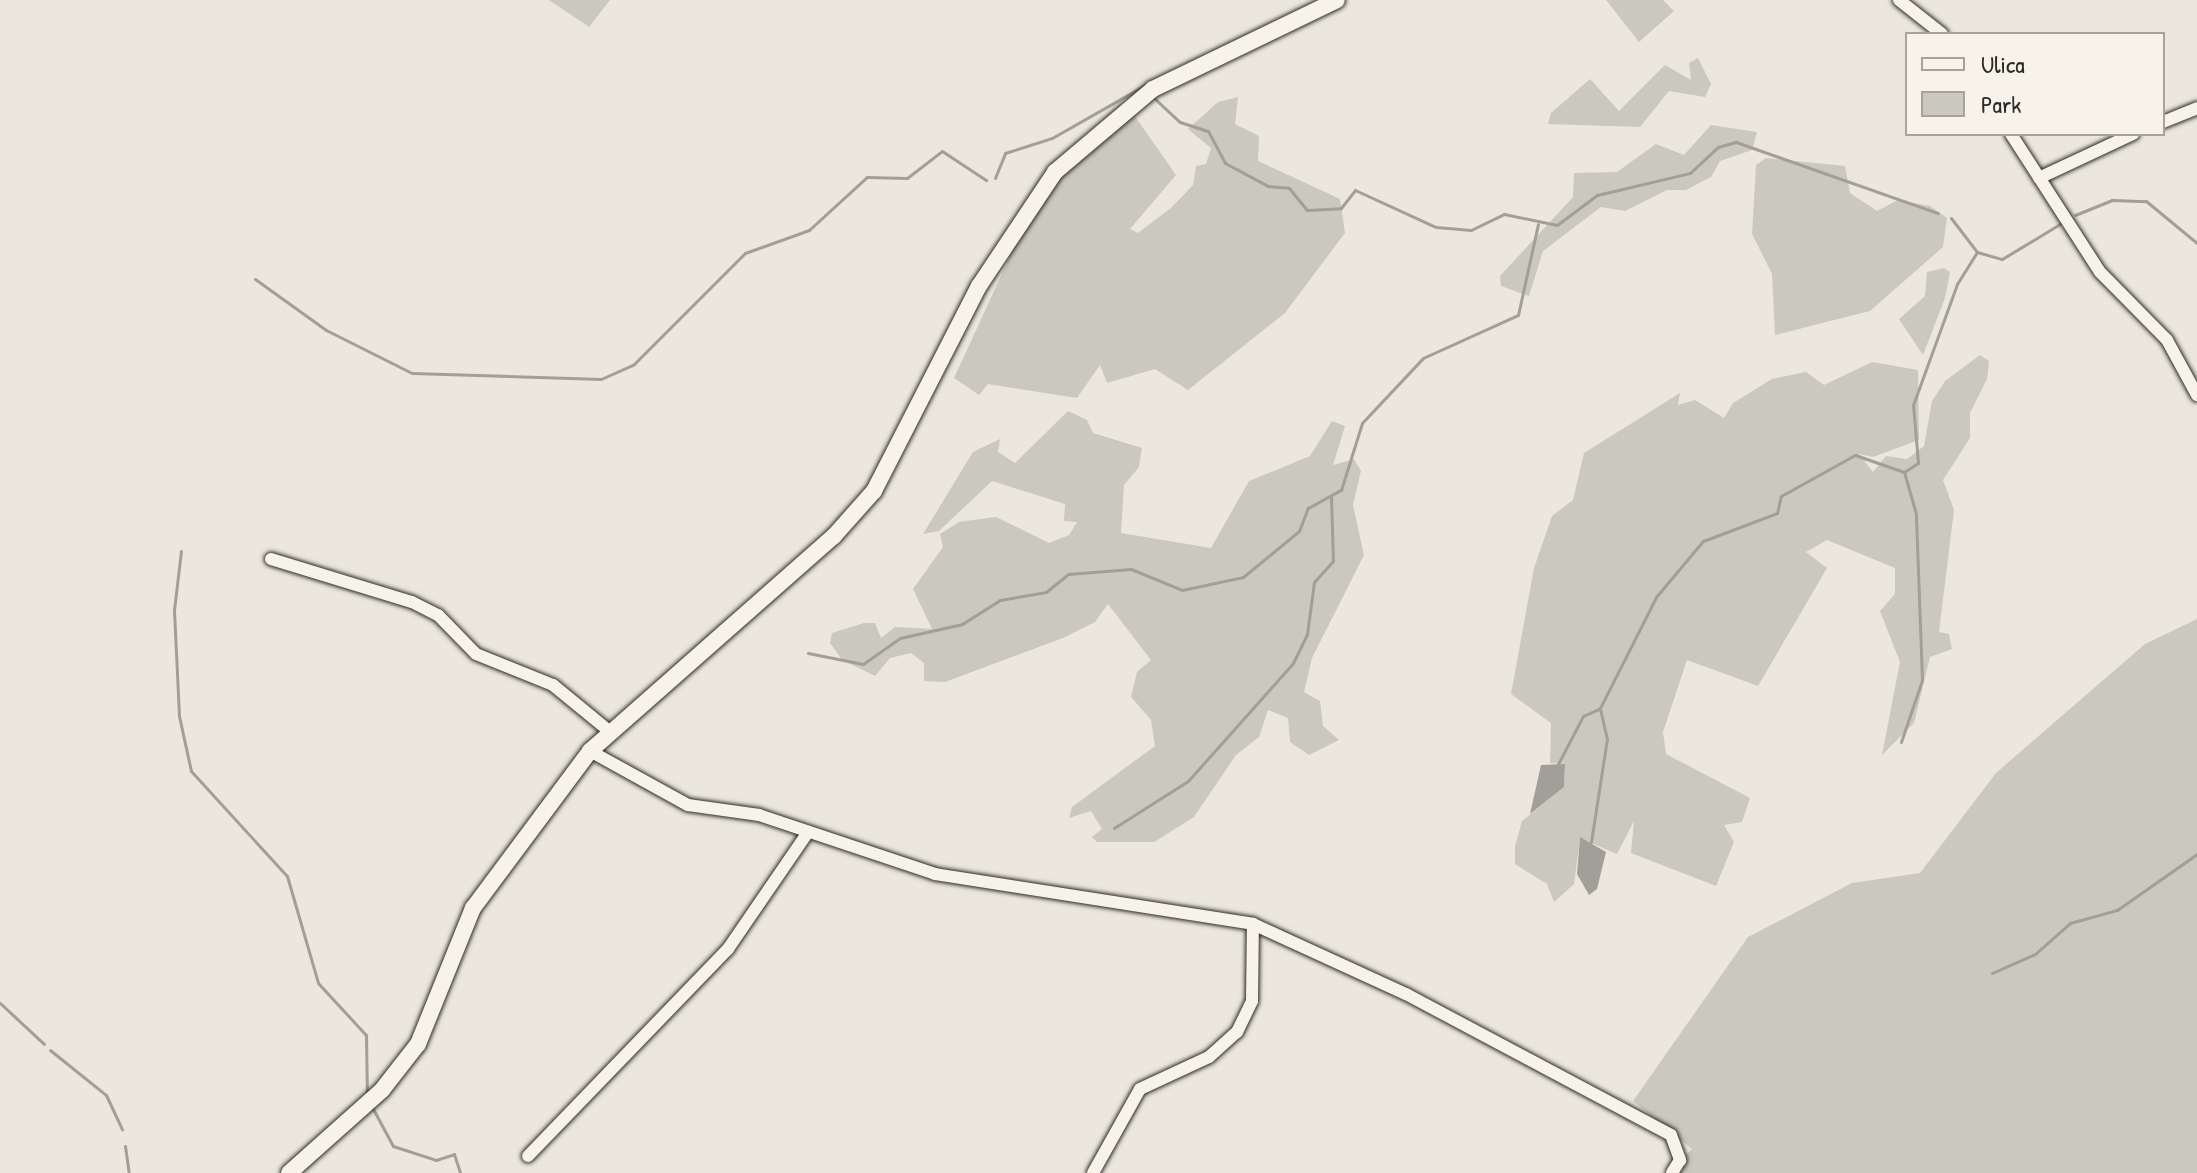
<!DOCTYPE html>
<style>
body{margin:0}
#map{position:relative;width:2197px;height:1173px;overflow:hidden;background:#ebe7dd;font-family:"Patrick Hand",sans-serif}
div>[style]{position:absolute}
.green>*{inset:0;background:#cbc8bf}
.water>*{inset:0;background:#a29f98}
.stream>*{height:3px;margin:-1.5px;padding:0 1.5px;transform-origin:1.5px;border-radius:1.5px;background:#a29f98}
.roads{filter:drop-shadow(0 0 2px #2b2b2b) drop-shadow(0 0 2px #2b2b2b)}
.minor>*{height:12px;margin:-6px;padding:0 6px;transform-origin:6px;border-radius:6px;background:#f7f3e8}
.secondary>*{height:16px;margin:-8px;padding:0 8px;transform-origin:8px;border-radius:8px;background:#f7f3e8}
span{translate:-50% -50%;white-space:nowrap;text-align:center;line-height:1.15;-webkit-text-stroke:7px #f7f3e8;paint-order:stroke}
.legend{position:absolute;left:1905px;top:32px;width:260px;height:104px;box-sizing:border-box;background:#f7f3e8;border:2px solid #a5a39c;margin:0;padding:10px 14px;list-style:none;font-size:24px;color:#2b2b2b}
.legend li{display:flex;align-items:center;gap:16px;height:40px}
.legend b{width:40px;border:2px solid #a5a39c}
</style>
<div id="map">
<div class="green">
<div style="clip-path:polygon(549px 0,610px 0,589px 27px)"></div>
<div style="clip-path:polygon(1606px 0,1663px 0,1674px 11px,1639px 42px)"></div>
<div style="clip-path:polygon(1698px 58px,1711px 84px,1705px 97px,1669px 91px,1640px 127px,1548px 124px,1551px 113px,1590px 79px,1619px 111px,1665px 65px,1691px 80px,1689px 63px)"></div>
<div style="clip-path:polygon(1238px 97px,1235px 124px,1259px 136px,1258px 161px,1340px 199px,1345px 233px,1285px 313px,1188px 390px,1155px 369px,1107px 383px,1100px 365px,1077px 398px,988px 384px,979px 395px,954px 378px,1024px 226px,1095px 135px,1132px 112px,1176px 175px,1130px 229px,1138px 233px,1171px 208px,1193px 185px,1196px 166px,1206px 164px,1211px 148px,1188px 129px,1218px 102px)"></div>
<div style="clip-path:polygon(1711px 125px,1757px 132px,1752px 150px,1720px 161px,1711px 177px,1686px 190px,1667px 190px,1625px 211px,1601px 207px,1543px 251px,1529px 296px,1501px 286px,1500px 276px,1573px 197px,1574px 173px,1617px 172px,1656px 144px,1684px 155px)"></div>
<div style="clip-path:polygon(1766px 158px,1845px 166px,1850px 193px,1877px 211px,1898px 200px,1930px 206px,1947px 218px,1943px 247px,1870px 311px,1775px 335px,1772px 274px,1752px 234px,1756px 165px)"></div>
<div style="clip-path:polygon(1944px 268px,1950px 272px,1945px 298px,1923px 355px,1899px 319px,1925px 296px,1927px 272px)"></div>
<div style="clip-path:polygon(1980px 355px,1989px 361px,1987px 379px,1970px 413px,1970px 438px,1943px 480px,1954px 510px,1939px 632px,1949px 634px,1952px 649px,1930px 657px,1914px 723px,1882px 755px,1900px 662px,1880px 611px,1895px 594px,1895px 568px,1827px 540px,1806px 552px,1827px 568px,1758px 686px,1687px 660px,1663px 732px,1666px 754px,1750px 798px,1742px 822px,1724px 825px,1734px 842px,1716px 886px,1631px 853px,1634px 821px,1617px 854px,1580px 838px,1574px 884px,1554px 902px,1547px 884px,1515px 864px,1515px 846px,1522px 821px,1564px 787px,1565px 764px,1550px 763px,1551px 723px,1511px 694px,1534px 568px,1552px 516px,1573px 500px,1584px 453px,1680px 393px,1678px 405px,1695px 400px,1724px 418px,1733px 403px,1772px 379px,1806px 372px,1824px 385px,1872px 362px,1918px 370px,1919px 440px,1873px 457px,1859px 454px,1873px 472px,1886px 456px,1907px 459px,1924px 446px,1932px 401px,1945px 381px)"></div>
<div style="clip-path:polygon(1068px 411px,1087px 420px,1093px 433px,1142px 448px,1139px 467px,1124px 485px,1121px 533px,1211px 548px,1249px 481px,1310px 456px,1332px 421px,1345px 426px,1333px 465px,1354px 459px,1361px 471px,1353px 505px,1364px 555px,1312px 658px,1304px 692px,1320px 701px,1323px 726px,1339px 740px,1309px 755px,1290px 742px,1288px 718px,1268px 710px,1259px 737px,1236px 755px,1194px 817px,1154px 842px,1097px 842px,1092px 837px,1102px 829px,1091px 811px,1069px 818px,1072px 807px,1155px 746px,1151px 720px,1131px 697px,1137px 672px,1151px 660px,1108px 604px,1095px 622px,1063px 638px,945px 682px,924px 681px,924px 663px,911px 653px,890px 658px,875px 676px,842px 660px,830px 643px,832px 633px,864px 623px,875px 623px,881px 638px,895px 627px,932px 629px,913px 589px,943px 547px,940px 534px,959px 522px,996px 517px,1049px 543px,1069px 535px,1077px 522px,1064px 521px,1065px 504px,992px 481px,939px 531px,923px 534px,973px 452px,1000px 439px,998px 452px,1015px 463px)"></div>
<div style="clip-path:polygon(2197px 619px,2197px 1173px,1667px 1173px,1692px 1149px,1633px 1101px,1748px 937px,1852px 883px,1920px 873px,1996px 773px,2145px 644px)"></div>
</div>
<div class="water">
<div style="clip-path:polygon(1565px 764px,1564px 787px,1530px 814px,1541px 765px)"></div>
<div style="clip-path:polygon(1580px 837px,1606px 852px,1597px 889px,1589px 895px,1577px 874px)"></div>
</div>
<div class="stream">
<div style="left:1154px;top:98px;width:35px;rotate:43deg"></div>
<div style="left:1180px;top:122px;width:29px;rotate:18deg"></div>
<div style="left:1208px;top:131px;width:36px;rotate:62deg"></div>
<div style="left:1225px;top:163px;width:49px;rotate:28.1deg"></div>
<div style="left:1268px;top:186px;width:21px;rotate:5deg"></div>
<div style="left:1289px;top:188px;width:28px;rotate:51deg"></div>
<div style="left:1307px;top:210px;width:34px;rotate:-3deg"></div>
<div style="left:1341px;top:208px;width:23px;rotate:-52deg"></div>
<div style="left:1355px;top:190px;width:89px;rotate:24.6deg"></div>
<div style="left:1436px;top:227px;width:35px;rotate:5deg"></div>
<div style="left:1471px;top:230px;width:37px;rotate:-26deg"></div>
<div style="left:1504px;top:214px;width:54px;rotate:11.7deg"></div>
<div style="left:1557px;top:225px;width:50px;rotate:-36.9deg"></div>
<div style="left:1597px;top:195px;width:96px;rotate:-13.3deg"></div>
<div style="left:1690px;top:173px;width:38px;rotate:-43deg"></div>
<div style="left:1718px;top:147px;width:19px;rotate:-16deg"></div>
<div style="left:1736px;top:142px;width:214px;rotate:19.4deg"></div>
<div style="left:995px;top:178px;width:27px;rotate:-68deg"></div>
<div style="left:1005px;top:153px;width:49px;rotate:-17.7deg"></div>
<div style="left:1052px;top:138px;width:109px;rotate:-29.6deg"></div>
<div style="left:2075px;top:215px;width:40px;rotate:-22deg"></div>
<div style="left:2112px;top:200px;width:34px;rotate:2deg"></div>
<div style="left:2146px;top:201px;width:66px;rotate:39.5deg"></div>
<div style="left:1951px;top:218px;width:43px;rotate:52.6deg"></div>
<div style="left:1977px;top:252px;width:26px;rotate:16deg"></div>
<div style="left:2002px;top:259px;width:71px;rotate:-31.2deg"></div>
<div style="left:255px;top:279px;width:87px;rotate:35.7deg"></div>
<div style="left:326px;top:330px;width:96px;rotate:26.6deg"></div>
<div style="left:412px;top:373px;width:189px;rotate:1.8deg"></div>
<div style="left:601px;top:379px;width:36px;rotate:-24deg"></div>
<div style="left:634px;top:364px;width:157px;rotate:-45deg"></div>
<div style="left:745px;top:253px;width:68px;rotate:-19.8deg"></div>
<div style="left:809px;top:230px;width:79px;rotate:-42.4deg"></div>
<div style="left:867px;top:177px;width:40px;rotate:1.4deg"></div>
<div style="left:907px;top:178px;width:44px;rotate:-37.6deg"></div>
<div style="left:942px;top:151px;width:53px;rotate:33.4deg"></div>
<div style="left:181px;top:551px;width:59px;rotate:96.8deg"></div>
<div style="left:174px;top:610px;width:106px;rotate:87.3deg"></div>
<div style="left:179px;top:716px;width:56px;rotate:77.7deg"></div>
<div style="left:191px;top:771px;width:142px;rotate:47.6deg"></div>
<div style="left:287px;top:876px;width:111px;rotate:73.8deg"></div>
<div style="left:318px;top:983px;width:71px;rotate:47.3deg"></div>
<div style="left:366px;top:1035px;width:61px;rotate:89.1deg"></div>
<div style="left:808px;top:653px;width:56px;rotate:11.3deg"></div>
<div style="left:863px;top:664px;width:45px;rotate:-35.1deg"></div>
<div style="left:900px;top:638px;width:64px;rotate:-12.7deg"></div>
<div style="left:962px;top:624px;width:45px;rotate:-32.3deg"></div>
<div style="left:1000px;top:600px;width:47px;rotate:-9.9deg"></div>
<div style="left:1046px;top:592px;width:28px;rotate:-39deg"></div>
<div style="left:1068px;top:574px;width:63px;rotate:-4.5deg"></div>
<div style="left:1131px;top:569px;width:55px;rotate:22.4deg"></div>
<div style="left:1182px;top:590px;width:62px;rotate:-12deg"></div>
<div style="left:1243px;top:577px;width:72px;rotate:-39.4deg"></div>
<div style="left:1299px;top:531px;width:25px;rotate:-69deg"></div>
<div style="left:1308px;top:508px;width:38px;rotate:-29deg"></div>
<div style="left:1341px;top:490px;width:70px;rotate:-72.6deg"></div>
<div style="left:1362px;top:423px;width:89px;rotate:-46.8deg"></div>
<div style="left:1423px;top:358px;width:104px;rotate:-24.4deg"></div>
<div style="left:1518px;top:315px;width:93px;rotate:-77.6deg"></div>
<div style="left:1901px;top:742px;width:65px;rotate:-71.3deg"></div>
<div style="left:1922px;top:680px;width:166px;rotate:-92.1deg"></div>
<div style="left:1916px;top:514px;width:44px;rotate:-105.9deg"></div>
<div style="left:1558px;top:764px;width:54px;rotate:-62.5deg"></div>
<div style="left:1583px;top:716px;width:17px;rotate:-24deg"></div>
<div style="left:1114px;top:828px;width:88px;rotate:-32.4deg"></div>
<div style="left:1188px;top:781px;width:158px;rotate:-48.3deg"></div>
<div style="left:1293px;top:663px;width:32px;rotate:-64deg"></div>
<div style="left:1307px;top:634px;width:52px;rotate:-82.3deg"></div>
<div style="left:1314px;top:582px;width:28px;rotate:-48deg"></div>
<div style="left:1333px;top:561px;width:64px;rotate:-91.8deg"></div>
<div style="left:1591px;top:842px;width:104px;rotate:-81.2deg"></div>
<div style="left:1607px;top:739px;width:32px;rotate:-103deg"></div>
<div style="left:1600px;top:708px;width:124px;rotate:-63.2deg"></div>
<div style="left:1656px;top:597px;width:73px;rotate:-50deg"></div>
<div style="left:1703px;top:541px;width:79px;rotate:-20.7deg"></div>
<div style="left:1777px;top:513px;width:17px;rotate:-77deg"></div>
<div style="left:1781px;top:496px;width:85px;rotate:-29deg"></div>
<div style="left:1855px;top:455px;width:52px;rotate:19.1deg"></div>
<div style="left:1904px;top:472px;width:17px;rotate:-33deg"></div>
<div style="left:1918px;top:463px;width:58px;rotate:-94.9deg"></div>
<div style="left:1913px;top:405px;width:129px;rotate:-70deg"></div>
<div style="left:1957px;top:284px;width:38px;rotate:-58deg"></div>
<div style="left:1992px;top:973px;width:47px;rotate:-23.8deg"></div>
<div style="left:2035px;top:954px;width:47px;rotate:-41.5deg"></div>
<div style="left:2070px;top:923px;width:49px;rotate:-15.5deg"></div>
<div style="left:2117px;top:910px;width:98px;rotate:-35deg"></div>
<div style="left:0;top:1003px;width:60px;rotate:43deg"></div>
<div style="left:50px;top:1050px;width:72px;rotate:38.8deg"></div>
<div style="left:106px;top:1095px;width:38px;rotate:65deg"></div>
<div style="left:372px;top:1107px;width:44px;rotate:61.7deg"></div>
<div style="left:393px;top:1146px;width:45px;rotate:18deg"></div>
<div style="left:436px;top:1160px;width:19px;rotate:-18deg"></div>
<div style="left:454px;top:1154px;width:20px;rotate:72deg"></div>
<div style="left:125px;top:1146px;width:27px;rotate:82deg"></div>
</div>
<div class="roads">
<div class="minor">
<div style="left:1899px;top:0;width:55px;rotate:38.3deg"></div>
<div style="left:2163px;top:122px;width:37px;rotate:-22deg"></div>
<div style="left:2011px;top:134px;width:164px;rotate:57.2deg"></div>
<div style="left:2100px;top:272px;width:95px;rotate:45.4deg"></div>
<div style="left:2167px;top:340px;width:63px;rotate:61.4deg"></div>
<div style="left:2039px;top:178px;width:104px;rotate:-25.1deg"></div>
<div style="left:271px;top:559px;width:147px;rotate:17deg"></div>
<div style="left:412px;top:602px;width:29px;rotate:27deg"></div>
<div style="left:438px;top:615px;width:54px;rotate:45.7deg"></div>
<div style="left:476px;top:654px;width:83px;rotate:21.9deg"></div>
<div style="left:553px;top:685px;width:72px;rotate:39.4deg"></div>
<div style="left:590px;top:751px;width:112px;rotate:28.9deg"></div>
<div style="left:688px;top:805px;width:72px;rotate:8deg"></div>
<div style="left:759px;top:815px;width:186px;rotate:18.5deg"></div>
<div style="left:935px;top:874px;width:322px;rotate:8.9deg"></div>
<div style="left:1253px;top:924px;width:168px;rotate:24.6deg"></div>
<div style="left:1406px;top:994px;width:300px;rotate:28deg"></div>
<div style="left:1671px;top:1135px;width:27px;rotate:70deg"></div>
<div style="left:1680px;top:1160px;width:15px;rotate:122deg"></div>
<div style="left:528px;top:1156px;width:288px;rotate:-46deg"></div>
<div style="left:728px;top:949px;width:142px;rotate:-55.6deg"></div>
<div style="left:1093px;top:1173px;width:96px;rotate:-60.8deg"></div>
<div style="left:1140px;top:1089px;width:76px;rotate:-24.9deg"></div>
<div style="left:1209px;top:1057px;width:38px;rotate:-42deg"></div>
<div style="left:1237px;top:1032px;width:34px;rotate:-64deg"></div>
<div style="left:1252px;top:1001px;width:77px;rotate:-89.3deg"></div>
</div>
<div class="secondary">
<div style="left:289px;top:1173px;width:125px;rotate:-41.7deg"></div>
<div style="left:382px;top:1090px;width:58px;rotate:-52deg"></div>
<div style="left:418px;top:1044px;width:147px;rotate:-68deg"></div>
<div style="left:473px;top:908px;width:196px;rotate:-53.3deg"></div>
<div style="left:590px;top:751px;width:325px;rotate:-41.4deg"></div>
<div style="left:834px;top:536px;width:60px;rotate:-48.4deg"></div>
<div style="left:874px;top:491px;width:230px;rotate:-62.9deg"></div>
<div style="left:979px;top:286px;width:137px;rotate:-56.3deg"></div>
<div style="left:1055px;top:172px;width:128px;rotate:-40.3deg"></div>
<div style="left:1153px;top:89px;width:204px;rotate:-25.8deg"></div>
</div>
</div>
<ul class="legend">
<li><b style="height:10px;background:#f7f3e8"></b>Ulica</li>
<li><b style="height:22px;background:#cbc8bf"></b>Park</li>
</ul>
</div>
